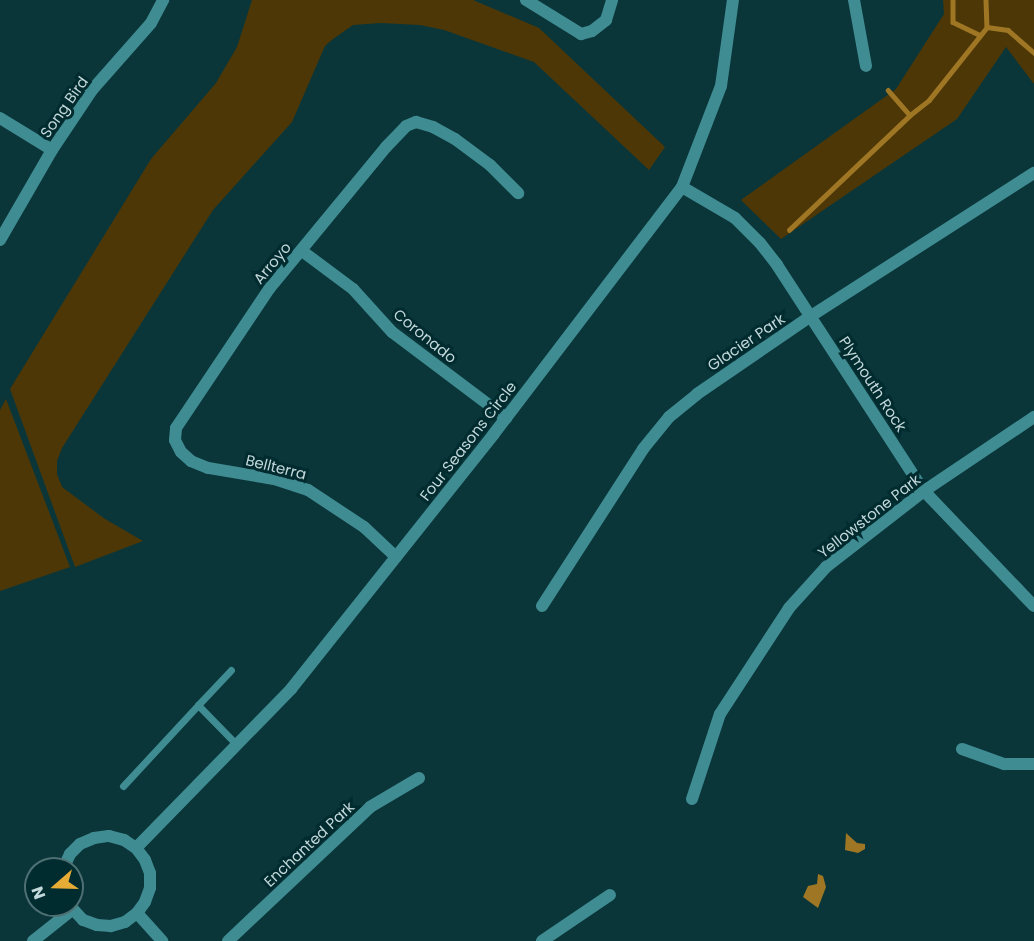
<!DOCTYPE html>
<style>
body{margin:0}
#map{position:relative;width:1034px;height:941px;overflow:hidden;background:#0a3639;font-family:Poppins,sans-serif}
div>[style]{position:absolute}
.green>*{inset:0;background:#4d3707}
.water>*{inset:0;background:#9f7623}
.stream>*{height:4.5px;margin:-2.25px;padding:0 2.25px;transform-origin:2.25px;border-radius:2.25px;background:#9f7623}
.lane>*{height:7px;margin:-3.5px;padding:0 3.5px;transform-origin:3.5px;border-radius:3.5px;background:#408c93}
.street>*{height:12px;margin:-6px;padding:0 6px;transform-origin:6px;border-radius:6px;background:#408c93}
span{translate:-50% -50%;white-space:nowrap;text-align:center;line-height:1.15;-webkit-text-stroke:6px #002b2f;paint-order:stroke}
.street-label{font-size:15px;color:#c3d8da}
.north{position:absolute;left:24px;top:857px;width:60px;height:60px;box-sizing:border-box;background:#002b2f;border:2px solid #4e7073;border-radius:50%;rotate:250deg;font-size:16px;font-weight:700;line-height:24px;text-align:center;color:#c3d8da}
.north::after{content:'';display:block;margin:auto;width:21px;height:27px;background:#e6ac36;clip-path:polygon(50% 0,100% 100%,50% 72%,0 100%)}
</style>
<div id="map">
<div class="green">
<div style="clip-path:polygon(252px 0,473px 0,539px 28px,665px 147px,649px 170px,534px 62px,444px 30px,420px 25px,380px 23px,353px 25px,333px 39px,325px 46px,292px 122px,213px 210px,62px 448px,57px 461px,57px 474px,62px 487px,105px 519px,143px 541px,75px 567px,10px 389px,151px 159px,216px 83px,237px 47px)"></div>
<div style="clip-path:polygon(943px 0,1034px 0,1034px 84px,1006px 47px,957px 119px,781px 239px,741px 200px,896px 89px,944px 14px)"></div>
<div style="clip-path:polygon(6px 399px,70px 567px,0 591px,0 410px)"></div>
</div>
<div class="water">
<div style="clip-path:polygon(846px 833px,857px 843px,865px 844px,865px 849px,858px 853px,845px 850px)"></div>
<div style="clip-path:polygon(818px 874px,823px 876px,826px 887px,818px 908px,803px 897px,808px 886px,817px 884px)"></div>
</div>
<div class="stream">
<div style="left:953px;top:0;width:22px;rotate:90deg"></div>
<div style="left:953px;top:22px;width:30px;rotate:26deg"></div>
<div style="left:986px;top:0;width:27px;rotate:88deg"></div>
<div style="left:888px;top:90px;width:33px;rotate:49deg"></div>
<div style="left:910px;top:115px;width:24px;rotate:-38deg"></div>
<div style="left:929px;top:100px;width:93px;rotate:-51.5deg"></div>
<div style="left:987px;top:27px;width:21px;rotate:8deg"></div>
<div style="left:1008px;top:30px;width:35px;rotate:41deg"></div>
<div style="left:789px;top:230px;width:167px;rotate:-43.5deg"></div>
</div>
<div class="lane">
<div style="left:198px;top:705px;width:48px;rotate:-46.7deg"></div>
<div style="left:123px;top:786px;width:110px;rotate:-47.2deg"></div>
<div style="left:198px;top:705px;width:56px;rotate:45.7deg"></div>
</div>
<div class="street">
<div style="left:526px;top:0;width:65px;rotate:31.7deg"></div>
<div style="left:581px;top:34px;width:11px;rotate:-15deg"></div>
<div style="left:592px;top:31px;width:18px;rotate:-38deg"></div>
<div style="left:606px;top:20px;width:21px;rotate:-73deg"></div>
<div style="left:854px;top:0;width:67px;rotate:79.7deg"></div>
<div style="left:0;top:118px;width:61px;rotate:31.6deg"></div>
<div style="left:682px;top:187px;width:61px;rotate:30.3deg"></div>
<div style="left:735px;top:218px;width:35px;rotate:45deg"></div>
<div style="left:760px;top:243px;width:28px;rotate:52deg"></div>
<div style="left:777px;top:265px;width:270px;rotate:57deg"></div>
<div style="left:924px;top:491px;width:159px;rotate:46.3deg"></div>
<div style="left:0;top:240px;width:104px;rotate:-60deg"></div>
<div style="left:52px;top:150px;width:72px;rotate:-56.3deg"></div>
<div style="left:92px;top:90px;width:89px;rotate:-48.6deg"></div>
<div style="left:151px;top:23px;width:26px;rotate:-62deg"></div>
<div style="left:302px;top:251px;width:64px;rotate:36.7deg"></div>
<div style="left:353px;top:289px;width:58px;rotate:47.8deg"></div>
<div style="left:392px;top:332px;width:143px;rotate:37deg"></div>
<div style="left:396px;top:557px;width:44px;rotate:-136.8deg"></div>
<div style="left:364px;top:527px;width:67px;rotate:-146.5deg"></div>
<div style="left:308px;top:490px;width:36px;rotate:-162deg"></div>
<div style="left:274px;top:479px;width:67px;rotate:-170.5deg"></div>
<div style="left:208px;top:468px;width:18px;rotate:-158deg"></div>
<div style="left:191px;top:461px;width:13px;rotate:-138deg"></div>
<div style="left:181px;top:452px;width:13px;rotate:-117deg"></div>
<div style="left:175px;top:440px;width:12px;rotate:-85deg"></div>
<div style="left:176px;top:428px;width:167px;rotate:-56.2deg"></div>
<div style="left:269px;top:289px;width:184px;rotate:-50.5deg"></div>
<div style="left:386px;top:147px;width:29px;rotate:-46deg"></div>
<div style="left:406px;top:126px;width:11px;rotate:-22deg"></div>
<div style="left:416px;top:122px;width:18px;rotate:16deg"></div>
<div style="left:433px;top:127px;width:25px;rotate:29deg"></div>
<div style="left:455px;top:139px;width:44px;rotate:36.6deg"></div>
<div style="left:490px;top:165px;width:40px;rotate:45deg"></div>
<div style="left:542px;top:606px;width:187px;rotate:-57.2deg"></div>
<div style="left:643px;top:449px;width:41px;rotate:-50.9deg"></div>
<div style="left:669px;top:417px;width:36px;rotate:-39deg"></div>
<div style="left:697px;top:394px;width:138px;rotate:-34.4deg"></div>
<div style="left:811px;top:316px;width:265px;rotate:-32.7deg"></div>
<div style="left:962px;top:749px;width:45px;rotate:19.7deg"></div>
<div style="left:1004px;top:764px;width:30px"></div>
<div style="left:692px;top:799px;width:89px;rotate:-71.8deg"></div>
<div style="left:720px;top:714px;width:126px;rotate:-56.9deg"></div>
<div style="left:789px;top:608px;width:55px;rotate:-47.9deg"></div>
<div style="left:826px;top:567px;width:124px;rotate:-37.8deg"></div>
<div style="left:924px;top:491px;width:133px;rotate:-33.9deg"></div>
<div style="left:136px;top:848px;width:222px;rotate:-45.7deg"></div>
<div style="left:291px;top:689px;width:325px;rotate:-51.5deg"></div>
<div style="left:493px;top:435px;width:312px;rotate:-52.7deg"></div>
<div style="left:682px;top:187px;width:108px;rotate:-68.9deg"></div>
<div style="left:721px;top:86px;width:87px;rotate:-82.1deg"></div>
<div style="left:63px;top:869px;width:17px;rotate:-65deg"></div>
<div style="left:70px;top:854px;width:14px;rotate:-45deg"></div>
<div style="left:80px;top:844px;width:15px;rotate:-23deg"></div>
<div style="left:94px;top:838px;width:15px;rotate:-8deg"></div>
<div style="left:109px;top:836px;width:16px;rotate:15deg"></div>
<div style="left:124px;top:840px;width:14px;rotate:34deg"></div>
<div style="left:136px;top:848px;width:15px;rotate:53deg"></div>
<div style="left:145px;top:860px;width:14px;rotate:69deg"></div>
<div style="left:150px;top:873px;width:15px;rotate:90deg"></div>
<div style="left:150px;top:888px;width:15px;rotate:110deg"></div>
<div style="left:145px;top:902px;width:14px;rotate:126deg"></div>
<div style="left:137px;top:913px;width:15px;rotate:143deg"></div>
<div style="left:125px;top:922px;width:15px;rotate:164deg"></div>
<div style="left:111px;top:926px;width:14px;rotate:-176deg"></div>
<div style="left:97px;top:925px;width:15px;rotate:-160deg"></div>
<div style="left:83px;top:920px;width:21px;rotate:-133deg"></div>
<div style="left:137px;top:913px;width:38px;rotate:48deg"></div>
<div style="left:33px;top:941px;width:50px;rotate:-38.5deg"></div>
<div style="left:228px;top:941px;width:195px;rotate:-43.3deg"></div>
<div style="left:370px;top:807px;width:57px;rotate:-30.6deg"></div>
<div style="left:542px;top:941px;width:82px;rotate:-34.1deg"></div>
</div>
<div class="street-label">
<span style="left:64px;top:107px;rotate:-55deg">Song Bird</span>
<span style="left:272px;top:263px;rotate:-50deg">Arroyo</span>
<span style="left:425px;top:336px;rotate:39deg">Coronado</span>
<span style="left:746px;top:342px;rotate:-34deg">Glacier Park</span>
<span style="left:873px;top:384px;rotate:57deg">Plymouth Rock</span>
<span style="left:468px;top:441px;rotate:-52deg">Four Seasons Circle</span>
<span style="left:276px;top:467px;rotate:14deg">Bellterra</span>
<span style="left:869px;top:516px;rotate:-38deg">Yellowstone Park</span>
<span style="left:309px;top:844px;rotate:-43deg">Enchanted Park</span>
</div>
<div class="north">N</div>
</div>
